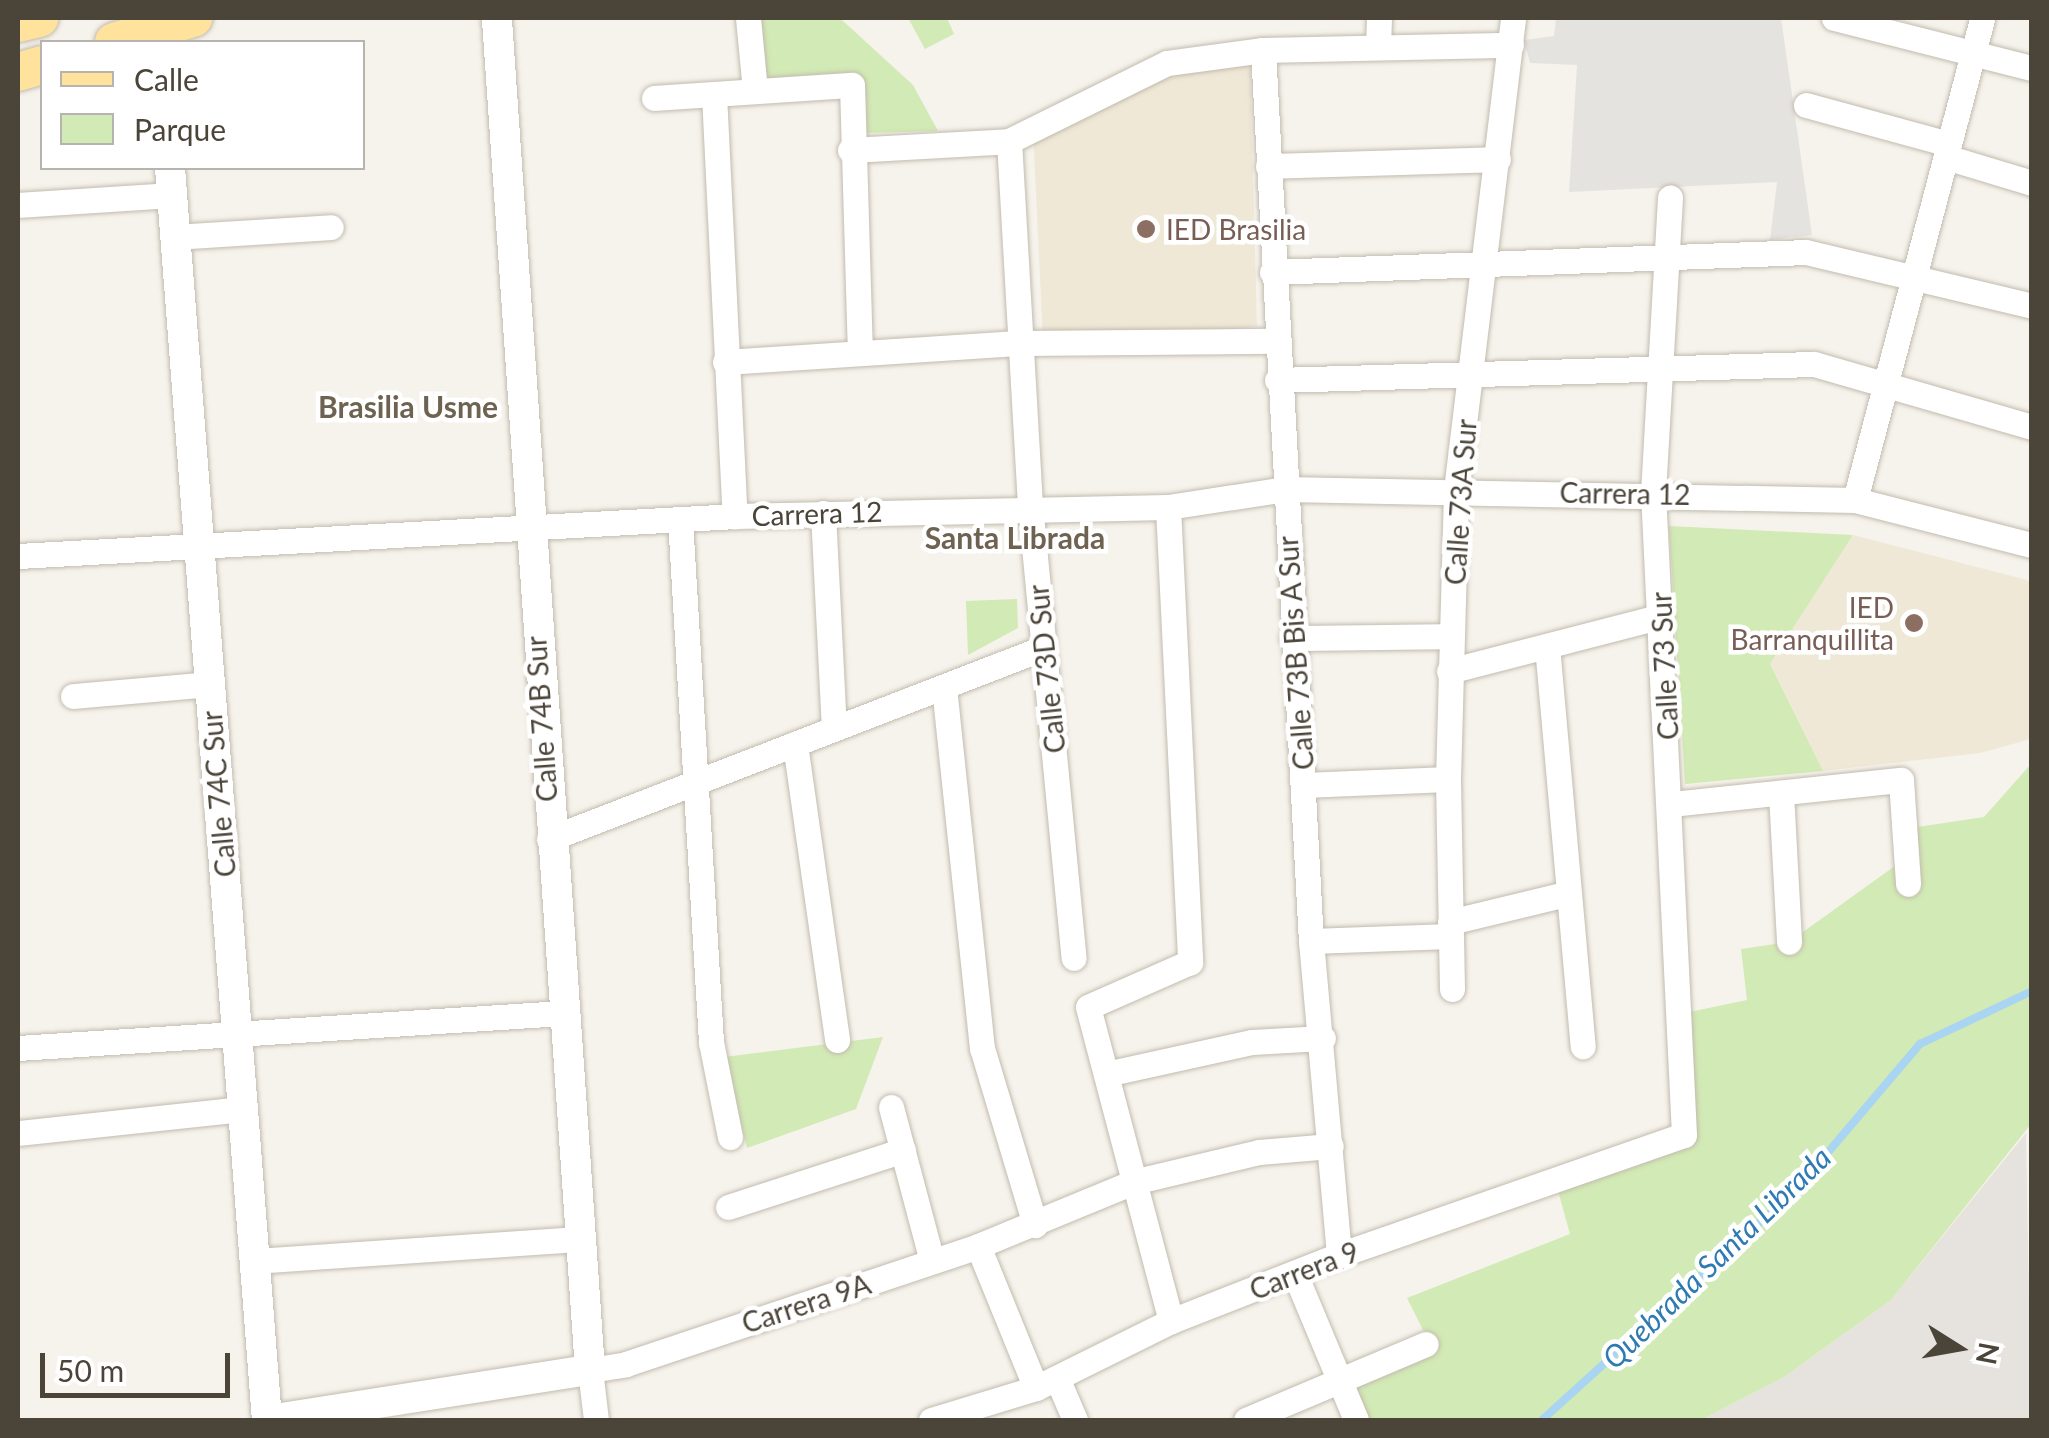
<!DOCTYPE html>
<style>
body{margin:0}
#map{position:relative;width:2049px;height:1438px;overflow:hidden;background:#f6f3ec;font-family:Lato,sans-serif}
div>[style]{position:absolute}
.industrial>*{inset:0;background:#e6e2dd}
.education>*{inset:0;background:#efe8d6}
.green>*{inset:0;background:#d2eab5}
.parking>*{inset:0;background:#e5e3e0}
.stream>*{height:8px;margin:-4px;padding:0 4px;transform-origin:4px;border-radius:4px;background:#a9d4f2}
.roads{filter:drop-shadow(0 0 2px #c2bbae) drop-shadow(0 0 2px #c2bbae)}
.minor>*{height:25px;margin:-12.5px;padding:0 12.5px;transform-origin:12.5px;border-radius:12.5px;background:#fff}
.tertiary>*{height:30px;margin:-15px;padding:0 15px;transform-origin:15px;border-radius:15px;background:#fff}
.primary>*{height:38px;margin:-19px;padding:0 19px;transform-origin:19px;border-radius:19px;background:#ffe39c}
.dots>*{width:28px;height:28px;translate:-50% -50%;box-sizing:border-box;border:5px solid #fff;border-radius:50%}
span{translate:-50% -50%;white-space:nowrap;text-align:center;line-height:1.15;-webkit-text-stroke:9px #fff;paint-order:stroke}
.education-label{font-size:28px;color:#785e54}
.left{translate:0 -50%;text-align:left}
.right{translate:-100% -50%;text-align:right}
.street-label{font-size:28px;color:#4b4439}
.neighbourhood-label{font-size:30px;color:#6e6250;font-weight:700}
.water-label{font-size:30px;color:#2e7ab2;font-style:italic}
.frame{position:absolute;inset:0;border:20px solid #4b4439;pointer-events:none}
.legend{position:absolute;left:40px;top:40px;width:325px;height:130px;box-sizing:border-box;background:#fff;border:2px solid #b7b4b0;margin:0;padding:12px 18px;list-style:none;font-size:30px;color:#4b4439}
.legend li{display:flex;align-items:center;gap:20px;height:50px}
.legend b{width:50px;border:2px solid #b7b4b0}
.north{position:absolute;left:1909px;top:1298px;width:100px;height:100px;-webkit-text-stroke:8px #fff;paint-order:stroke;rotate:101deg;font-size:28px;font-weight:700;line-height:40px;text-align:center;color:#4b4439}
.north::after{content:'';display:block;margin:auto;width:35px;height:45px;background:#4b4439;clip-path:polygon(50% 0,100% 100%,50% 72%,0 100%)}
.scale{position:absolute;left:40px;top:1353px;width:190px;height:45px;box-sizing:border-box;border:5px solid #4b4439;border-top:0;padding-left:12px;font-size:30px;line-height:35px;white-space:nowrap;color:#4b4439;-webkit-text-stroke:8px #fff;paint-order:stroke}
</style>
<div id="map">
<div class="industrial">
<div style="clip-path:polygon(2026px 1133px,2031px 1420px,1701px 1420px,1784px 1377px,1891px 1300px)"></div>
</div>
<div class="education">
<div style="clip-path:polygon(1250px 65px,1257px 326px,1169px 337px,1043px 339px,1033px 131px,1062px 125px,1183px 70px)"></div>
<div style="clip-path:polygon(1853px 535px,2031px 581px,2031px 739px,1980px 753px,1823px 771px,1770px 664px)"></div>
</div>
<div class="green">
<div style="clip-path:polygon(748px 18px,842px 20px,913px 85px,938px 131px,866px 133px,861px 76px,754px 81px)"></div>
<div style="clip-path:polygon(908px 18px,947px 18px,954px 34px,925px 49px)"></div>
<div style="clip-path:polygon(1669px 526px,1853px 535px,1770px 664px,1823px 771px,1685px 784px)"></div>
<div style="clip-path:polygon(1017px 599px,1018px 628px,968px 655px,966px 601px)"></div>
<div style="clip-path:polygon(2031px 764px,2031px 1124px,1891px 1300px,1784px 1377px,1701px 1420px,1367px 1420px,1352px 1387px,1433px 1350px,1407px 1298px,1570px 1234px,1555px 1180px,1684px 1135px,1680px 1014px,1747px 1000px,1741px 949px,1789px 942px,1906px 858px,1904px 829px,1984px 817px)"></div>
<div style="clip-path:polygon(883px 1037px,856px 1109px,747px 1148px,724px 1057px)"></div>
</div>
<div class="parking">
<div style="clip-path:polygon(1556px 18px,1781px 18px,1812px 235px,1770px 240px,1777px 182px,1569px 192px,1577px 65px,1530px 63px,1524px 40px,1554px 36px)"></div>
</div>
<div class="stream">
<div style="left:1542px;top:1420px;width:343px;rotate:-42.2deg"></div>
<div style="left:1796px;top:1190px;width:192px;rotate:-49.7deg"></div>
<div style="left:1920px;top:1044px;width:124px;rotate:-25.3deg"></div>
</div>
<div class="roads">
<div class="minor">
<div style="left:748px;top:18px;width:73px;rotate:84.5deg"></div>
<div style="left:1834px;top:18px;width:204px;rotate:14.2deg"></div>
<div style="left:1378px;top:47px;width:29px;rotate:-88deg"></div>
<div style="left:1263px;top:50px;width:892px;rotate:86.92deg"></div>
<div style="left:1311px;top:941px;width:315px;rotate:84.9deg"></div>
<div style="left:714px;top:94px;width:423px;rotate:87.2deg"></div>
<div style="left:654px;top:98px;width:198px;rotate:-3.8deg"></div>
<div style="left:852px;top:85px;width:268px;rotate:88.3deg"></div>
<div style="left:1806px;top:105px;width:148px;rotate:15.3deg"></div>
<div style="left:1009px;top:141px;width:365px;rotate:86.7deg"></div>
<div style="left:1030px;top:505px;width:455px;rotate:84.5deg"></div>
<div style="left:850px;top:150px;width:159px;rotate:-3.2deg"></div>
<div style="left:1009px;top:141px;width:176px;rotate:-26.3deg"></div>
<div style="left:1167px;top:63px;width:97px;rotate:-7.7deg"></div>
<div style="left:1263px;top:50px;width:248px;rotate:-1.2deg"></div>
<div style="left:1946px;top:157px;width:90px;rotate:16.8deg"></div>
<div style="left:1268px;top:166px;width:230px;rotate:-1.7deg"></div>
<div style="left:18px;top:205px;width:153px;rotate:-3.7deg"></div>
<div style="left:174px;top:237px;width:157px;rotate:-3.6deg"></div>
<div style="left:1272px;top:272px;width:534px;rotate:-2.14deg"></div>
<div style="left:1806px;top:252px;width:232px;rotate:13.4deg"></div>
<div style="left:725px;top:362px;width:297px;rotate:-3.7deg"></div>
<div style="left:1021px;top:343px;width:254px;rotate:-0.5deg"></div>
<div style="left:1277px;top:380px;width:537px;rotate:-1.71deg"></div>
<div style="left:1814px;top:364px;width:227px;rotate:16.1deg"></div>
<div style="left:1855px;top:500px;width:498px;rotate:-75.2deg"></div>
<div style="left:1168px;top:507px;width:456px;rotate:87.2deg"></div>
<div style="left:1190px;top:962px;width:111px;rotate:156.2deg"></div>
<div style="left:1088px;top:1007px;width:325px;rotate:75.2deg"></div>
<div style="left:823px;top:513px;width:216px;rotate:87.1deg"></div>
<div style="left:680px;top:519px;width:524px;rotate:86.61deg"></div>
<div style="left:711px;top:1042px;width:97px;rotate:78.7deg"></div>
<div style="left:18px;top:556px;width:718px;rotate:-3.19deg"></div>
<div style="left:735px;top:516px;width:433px;rotate:-1.2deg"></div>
<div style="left:1168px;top:507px;width:118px;rotate:-8.7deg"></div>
<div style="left:1285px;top:489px;width:570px;rotate:1.11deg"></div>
<div style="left:1855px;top:500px;width:183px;rotate:14.3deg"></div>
<div style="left:1292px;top:638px;width:158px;rotate:-0.7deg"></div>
<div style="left:1547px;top:646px;width:402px;rotate:84.9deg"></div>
<div style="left:1449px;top:671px;width:219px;rotate:-14.5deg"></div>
<div style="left:944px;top:687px;width:363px;rotate:84deg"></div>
<div style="left:982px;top:1048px;width:185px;rotate:73.3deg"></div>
<div style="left:73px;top:696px;width:137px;rotate:-5deg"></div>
<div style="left:795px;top:744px;width:299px;rotate:81.9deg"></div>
<div style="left:1304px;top:785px;width:144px;rotate:-2.4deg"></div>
<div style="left:1781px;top:793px;width:149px;rotate:86.9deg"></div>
<div style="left:1671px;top:804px;width:231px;rotate:-6deg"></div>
<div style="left:1901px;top:780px;width:104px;rotate:86.1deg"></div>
<div style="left:549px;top:839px;width:530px;rotate:-21.14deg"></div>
<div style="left:1450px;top:922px;width:119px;rotate:-13.6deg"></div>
<div style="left:1311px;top:941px;width:139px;rotate:-2.1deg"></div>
<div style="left:1452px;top:989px;width:210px;rotate:-91.1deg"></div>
<div style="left:1448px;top:779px;width:289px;rotate:-88.4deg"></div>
<div style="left:1456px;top:490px;width:475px;rotate:-83.1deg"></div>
<div style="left:18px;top:1048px;width:545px;rotate:-3.68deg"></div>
<div style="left:1106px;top:1074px;width:149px;rotate:-12.4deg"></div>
<div style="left:1252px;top:1042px;width:71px;rotate:-3.2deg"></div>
<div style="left:891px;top:1107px;width:159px;rotate:75.1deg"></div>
<div style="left:18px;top:1133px;width:225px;rotate:-6.1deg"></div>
<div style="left:728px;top:1207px;width:184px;rotate:-18deg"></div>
<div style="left:978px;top:1246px;width:153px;rotate:67.8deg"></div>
<div style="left:254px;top:1261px;width:327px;rotate:-3.9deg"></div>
<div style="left:1295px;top:1274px;width:158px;rotate:67.3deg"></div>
<div style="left:1057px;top:1378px;width:46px;rotate:66.8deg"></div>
<div style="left:596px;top:1420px;width:50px;rotate:-96.8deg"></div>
<div style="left:590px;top:1370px;width:36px;rotate:-9deg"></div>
<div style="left:626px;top:1364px;width:371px;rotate:-18.5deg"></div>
<div style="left:978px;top:1246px;width:168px;rotate:-22.4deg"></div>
<div style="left:1133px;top:1182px;width:130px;rotate:-13.4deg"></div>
<div style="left:1259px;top:1152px;width:72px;rotate:-4.8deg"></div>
<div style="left:931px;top:1420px;width:110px;rotate:-16.9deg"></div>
<div style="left:1036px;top:1388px;width:151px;rotate:-26.4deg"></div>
<div style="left:1171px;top:1321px;width:180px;rotate:-21.4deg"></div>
<div style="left:1339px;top:1255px;width:365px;rotate:-19.2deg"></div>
<div style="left:1684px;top:1135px;width:643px;rotate:-92.76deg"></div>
<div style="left:1653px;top:493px;width:296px;rotate:-86.7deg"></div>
<div style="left:1246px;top:1420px;width:195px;rotate:-22.9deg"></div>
</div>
<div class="tertiary">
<div style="left:170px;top:168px;width:1256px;rotate:85.57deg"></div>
<div style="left:269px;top:1420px;width:325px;rotate:-8.9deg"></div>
<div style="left:590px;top:1370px;width:1355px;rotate:-93.94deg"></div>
</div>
<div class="primary">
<div style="left:18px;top:23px;width:22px;rotate:-13deg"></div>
<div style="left:114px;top:42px;width:83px;rotate:-16.9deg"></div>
<div style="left:18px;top:72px;width:25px;rotate:-16deg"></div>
</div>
</div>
<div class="dots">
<div style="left:1146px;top:229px;background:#8d6e63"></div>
<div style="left:1914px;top:623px;background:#8d6e63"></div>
</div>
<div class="education-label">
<span class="left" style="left:1166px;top:229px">IED Brasilia</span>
<span class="right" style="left:1894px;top:623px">IED<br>Barranquillita</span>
</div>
<div class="street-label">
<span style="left:1625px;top:493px;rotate:1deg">Carrera 12</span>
<span style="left:1460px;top:502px;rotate:-86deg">Calle 73A Sur</span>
<span style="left:817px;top:513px;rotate:-2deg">Carrera 12</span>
<span style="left:1295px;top:653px;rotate:-94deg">Calle 73B Bis A Sur</span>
<span style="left:1664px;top:666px;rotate:-93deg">Calle 73 Sur</span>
<span style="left:1046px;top:669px;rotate:-96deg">Calle 73D Sur</span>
<span style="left:541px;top:719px;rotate:-94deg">Calle 74B Sur</span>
<span style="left:218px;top:794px;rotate:-95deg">Calle 74C Sur</span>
<span style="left:1304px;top:1270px;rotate:-21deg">Carrera 9</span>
<span style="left:806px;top:1303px;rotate:-18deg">Carrera 9A</span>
</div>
<div class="neighbourhood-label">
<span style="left:408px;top:406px">Brasilia Usme</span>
<span style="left:1015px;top:537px">Santa Librada</span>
</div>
<div class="water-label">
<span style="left:1716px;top:1257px;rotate:-44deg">Quebrada Santa Librada</span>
</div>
<div class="frame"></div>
<ul class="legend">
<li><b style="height:12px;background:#ffe39c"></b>Calle</li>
<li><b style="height:28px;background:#d2eab5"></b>Parque</li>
</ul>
<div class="north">N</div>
<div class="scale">50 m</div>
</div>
